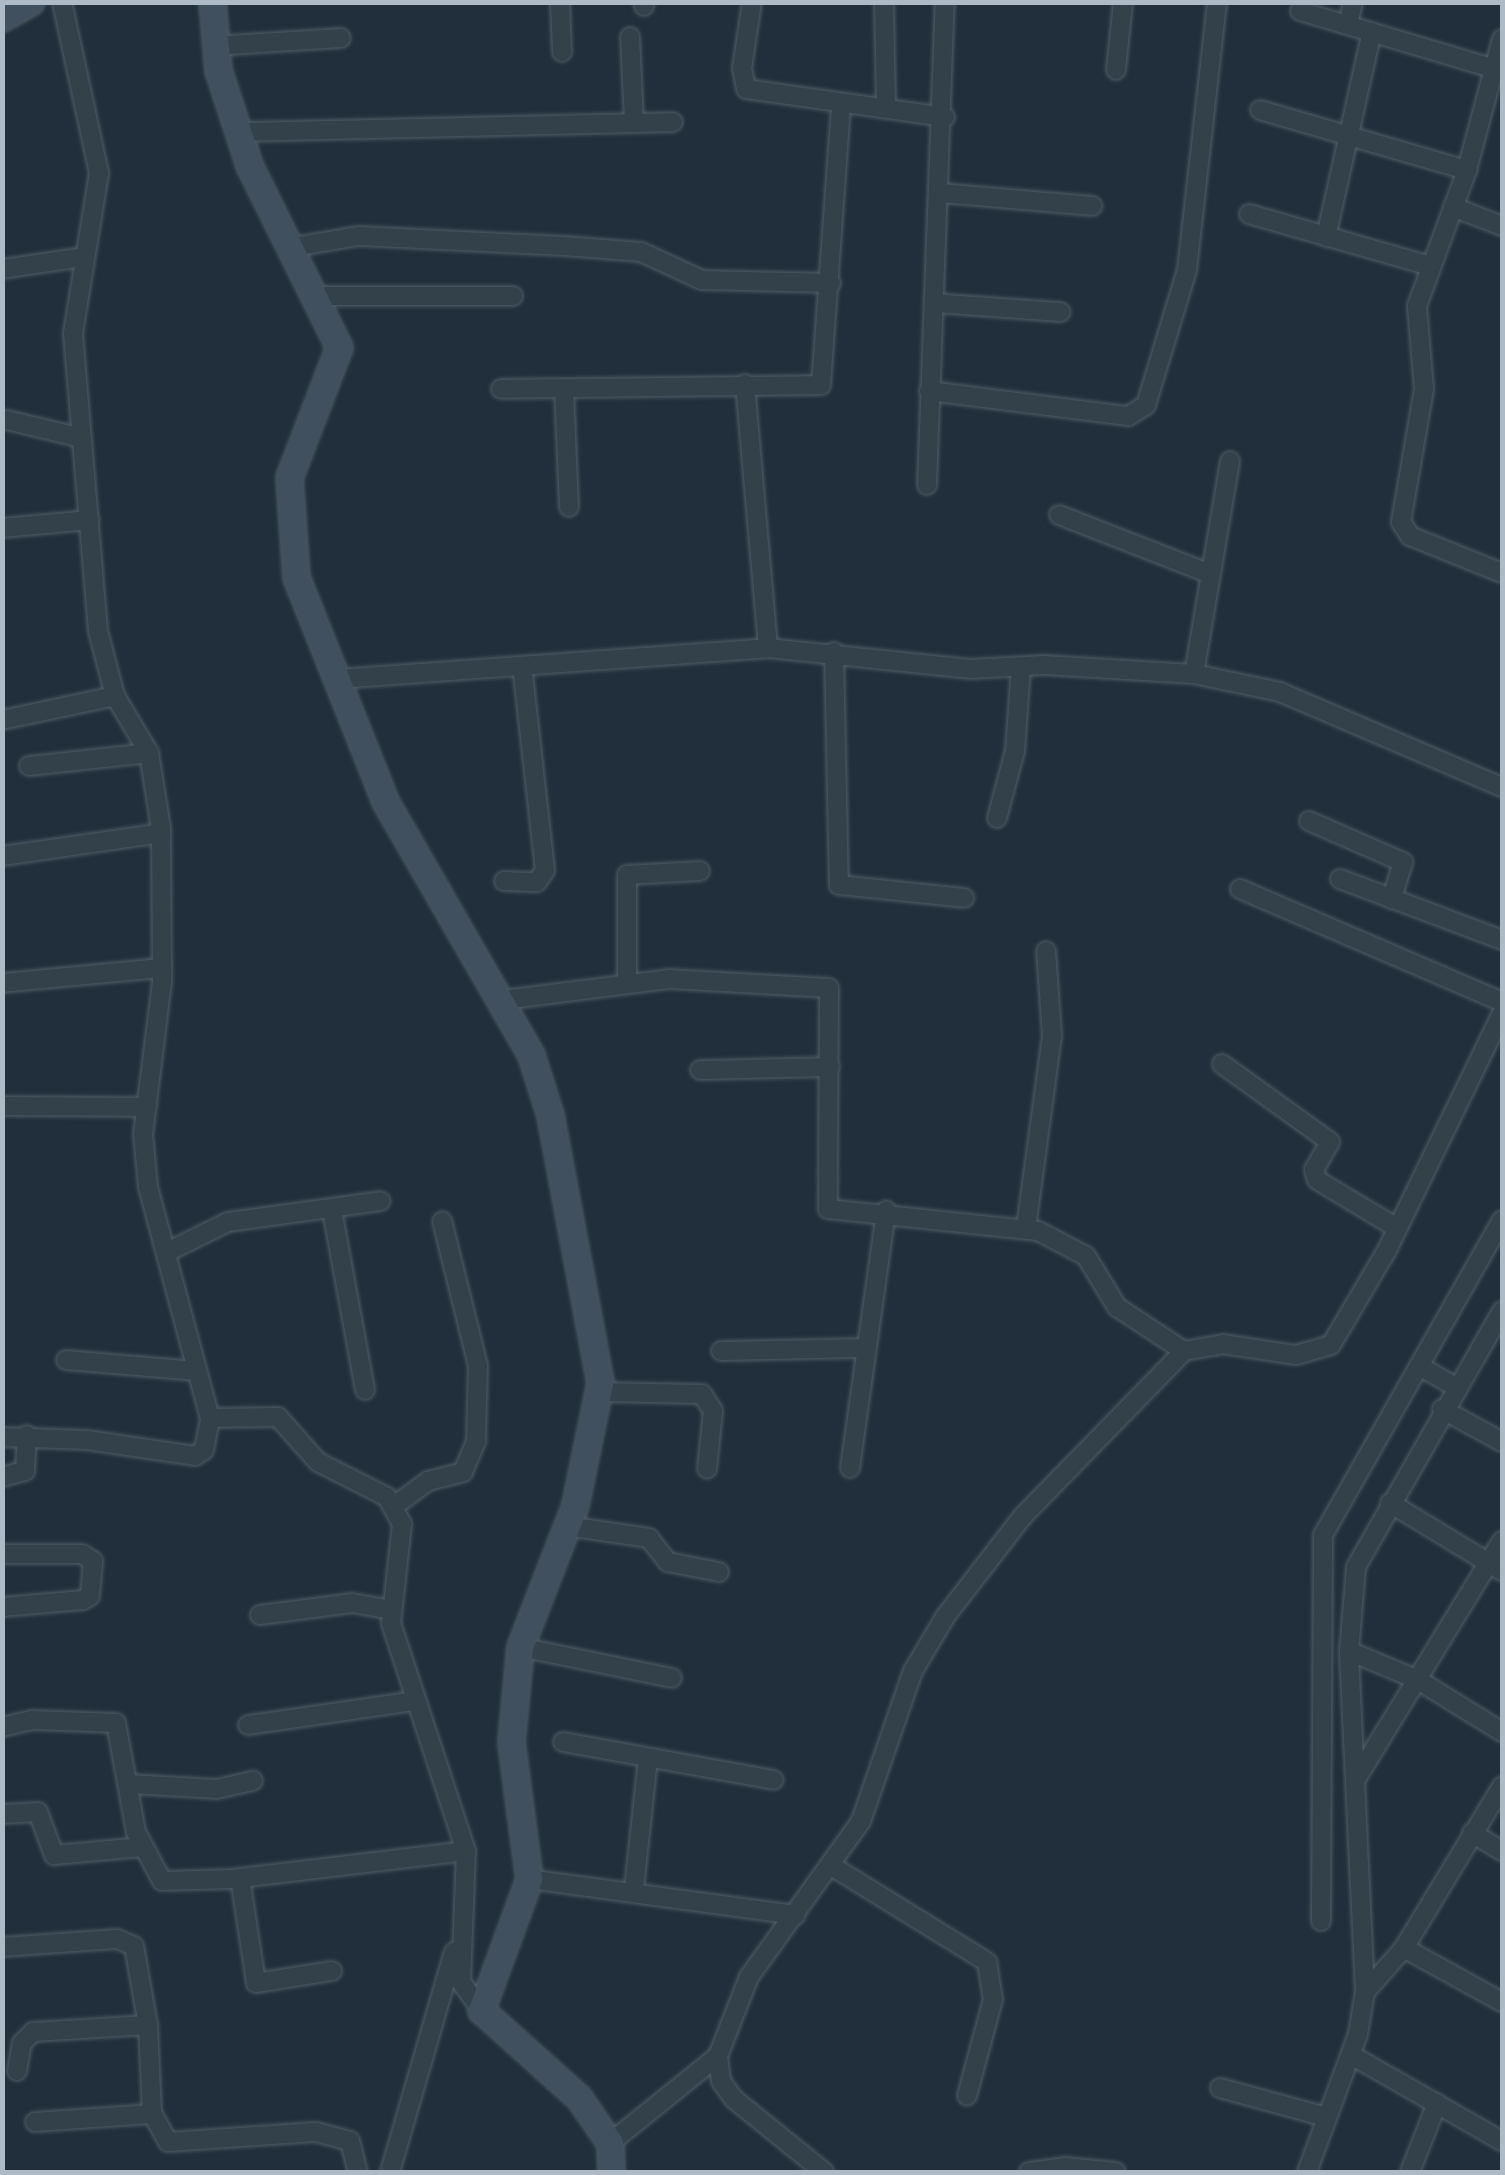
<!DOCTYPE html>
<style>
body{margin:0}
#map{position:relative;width:1505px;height:2175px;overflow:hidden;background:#202f3b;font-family:"Public Sans",sans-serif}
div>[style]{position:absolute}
.roads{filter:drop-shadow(0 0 2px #515e68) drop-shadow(0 0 2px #515e68)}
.street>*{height:18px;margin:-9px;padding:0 9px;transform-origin:9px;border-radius:9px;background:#33414b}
.secondary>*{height:25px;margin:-12.5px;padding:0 12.5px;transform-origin:12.5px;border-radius:12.5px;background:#41505e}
span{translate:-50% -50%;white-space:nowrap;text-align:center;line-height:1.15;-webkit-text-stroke:8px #19262f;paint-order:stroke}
.frame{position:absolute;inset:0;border:5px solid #aebbc7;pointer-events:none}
</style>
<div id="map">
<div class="roads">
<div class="street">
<div style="left:62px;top:2px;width:175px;rotate:77.8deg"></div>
<div style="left:99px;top:173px;width:162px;rotate:99.2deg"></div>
<div style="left:73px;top:333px;width:299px;rotate:85.2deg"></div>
<div style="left:98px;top:631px;width:67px;rotate:75.3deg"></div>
<div style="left:115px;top:696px;width:66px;rotate:59.2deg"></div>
<div style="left:149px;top:753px;width:77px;rotate:81deg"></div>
<div style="left:161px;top:829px;width:153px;rotate:89.6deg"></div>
<div style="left:162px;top:982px;width:153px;rotate:97.1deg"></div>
<div style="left:143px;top:1134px;width:53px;rotate:84.6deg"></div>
<div style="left:148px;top:1187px;width:239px;rotate:75deg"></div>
<div style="left:210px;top:1418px;width:68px;rotate:-0.8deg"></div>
<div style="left:278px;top:1417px;width:60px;rotate:48.4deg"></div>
<div style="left:318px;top:1462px;width:77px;rotate:26.9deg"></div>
<div style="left:387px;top:1497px;width:31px;rotate:61deg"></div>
<div style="left:402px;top:1524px;width:100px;rotate:96.3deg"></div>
<div style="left:391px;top:1623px;width:240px;rotate:71.8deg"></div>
<div style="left:466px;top:1851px;width:131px;rotate:92.2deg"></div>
<div style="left:461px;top:1982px;width:34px;rotate:54deg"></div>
<div style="left:560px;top:2px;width:50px;rotate:87.7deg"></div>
<div style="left:644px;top:2px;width:4px;rotate:90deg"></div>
<div style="left:752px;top:2px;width:67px;rotate:98.6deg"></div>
<div style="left:742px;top:68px;width:21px;rotate:79deg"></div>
<div style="left:746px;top:89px;width:201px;rotate:8deg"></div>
<div style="left:884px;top:2px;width:107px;rotate:88.9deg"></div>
<div style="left:1300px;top:11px;width:203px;rotate:16.6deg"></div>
<div style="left:1348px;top:24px;width:23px;rotate:-77deg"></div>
<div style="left:630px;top:37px;width:86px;rotate:87.3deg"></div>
<div style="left:1502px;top:39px;width:136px;rotate:105deg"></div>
<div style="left:1467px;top:170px;width:145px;rotate:110.2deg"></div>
<div style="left:1417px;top:306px;width:83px;rotate:85.2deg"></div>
<div style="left:1424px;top:389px;width:135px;rotate:99.8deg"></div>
<div style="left:1401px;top:522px;width:17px;rotate:57deg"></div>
<div style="left:1410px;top:536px;width:99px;rotate:21.9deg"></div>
<div style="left:213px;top:46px;width:128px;rotate:-3.6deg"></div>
<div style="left:1116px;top:70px;width:68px;rotate:-84.1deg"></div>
<div style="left:1260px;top:110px;width:216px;rotate:16.2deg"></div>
<div style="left:239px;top:132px;width:434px;rotate:-1.3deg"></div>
<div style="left:941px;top:193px;width:152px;rotate:4.9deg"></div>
<div style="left:1453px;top:207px;width:53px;rotate:21.2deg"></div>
<div style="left:1249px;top:214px;width:188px;rotate:16deg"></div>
<div style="left:1326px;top:237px;width:210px;rotate:-77.4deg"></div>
<div style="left:288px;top:248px;width:72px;rotate:-9.6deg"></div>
<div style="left:359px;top:236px;width:206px;rotate:2.8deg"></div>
<div style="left:565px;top:246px;width:76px;rotate:4.5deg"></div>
<div style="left:641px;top:252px;width:67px;rotate:24.7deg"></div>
<div style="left:702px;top:280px;width:129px;rotate:1.3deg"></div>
<div style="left:2px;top:269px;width:83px;rotate:-8.3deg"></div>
<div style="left:315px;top:296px;width:198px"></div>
<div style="left:934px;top:303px;width:127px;rotate:4.1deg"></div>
<div style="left:745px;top:384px;width:265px;rotate:85deg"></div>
<div style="left:564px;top:388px;width:119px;rotate:87.6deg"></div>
<div style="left:501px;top:389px;width:320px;rotate:-0.7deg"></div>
<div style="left:821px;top:385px;width:281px;rotate:-85.9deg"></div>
<div style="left:929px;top:391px;width:201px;rotate:7.2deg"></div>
<div style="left:1128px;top:416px;width:21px;rotate:-31deg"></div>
<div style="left:1146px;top:405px;width:141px;rotate:-73.1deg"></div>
<div style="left:1187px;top:270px;width:270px;rotate:-83.6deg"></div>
<div style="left:7px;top:420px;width:77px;rotate:13.5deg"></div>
<div style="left:927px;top:485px;width:483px;rotate:-87.9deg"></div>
<div style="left:1059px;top:515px;width:162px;rotate:21.3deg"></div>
<div style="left:2px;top:528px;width:88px;rotate:-5.2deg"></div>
<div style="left:834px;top:652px;width:233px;rotate:88.8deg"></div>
<div style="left:839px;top:885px;width:126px;rotate:5.9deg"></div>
<div style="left:1194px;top:674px;width:216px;rotate:-80.4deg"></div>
<div style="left:338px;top:679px;width:431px;rotate:-4.1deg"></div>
<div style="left:768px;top:648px;width:204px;rotate:5.9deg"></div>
<div style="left:971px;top:669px;width:73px;rotate:-3.1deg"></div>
<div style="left:1044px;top:665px;width:150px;rotate:3.4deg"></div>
<div style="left:1194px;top:674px;width:88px;rotate:11.8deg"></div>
<div style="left:1280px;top:692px;width:241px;rotate:23.2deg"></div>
<div style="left:2px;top:720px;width:116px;rotate:-12deg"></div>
<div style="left:29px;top:766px;width:121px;rotate:-6.2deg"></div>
<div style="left:997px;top:818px;width:69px;rotate:-75deg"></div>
<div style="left:1015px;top:751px;width:84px;rotate:-85.9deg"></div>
<div style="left:1309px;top:821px;width:103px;rotate:23.6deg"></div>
<div style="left:1403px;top:862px;width:39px;rotate:107deg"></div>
<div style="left:2px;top:856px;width:161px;rotate:-8.2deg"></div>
<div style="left:1340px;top:879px;width:173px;rotate:20.6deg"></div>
<div style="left:504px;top:881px;width:33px;rotate:2deg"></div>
<div style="left:537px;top:882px;width:14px;rotate:-56deg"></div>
<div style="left:545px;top:870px;width:205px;rotate:-96.4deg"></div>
<div style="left:1240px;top:889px;width:285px;rotate:23.3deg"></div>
<div style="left:2px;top:983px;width:161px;rotate:-5.4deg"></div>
<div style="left:627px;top:983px;width:108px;rotate:-90deg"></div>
<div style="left:627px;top:875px;width:73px;rotate:-3.1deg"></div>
<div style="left:503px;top:1000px;width:167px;rotate:-7.2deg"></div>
<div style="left:669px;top:979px;width:160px;rotate:3.2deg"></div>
<div style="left:829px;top:988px;width:221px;rotate:90.3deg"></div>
<div style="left:828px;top:1209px;width:211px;rotate:6deg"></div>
<div style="left:1038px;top:1231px;width:54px;rotate:27.5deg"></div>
<div style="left:1086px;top:1256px;width:60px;rotate:58.7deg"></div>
<div style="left:1117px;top:1307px;width:80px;rotate:33.3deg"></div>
<div style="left:1222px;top:1064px;width:133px;rotate:35.8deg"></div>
<div style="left:1330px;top:1142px;width:32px;rotate:120deg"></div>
<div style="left:1314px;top:1170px;width:10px;rotate:73deg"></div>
<div style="left:1317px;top:1180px;width:93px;rotate:31deg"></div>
<div style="left:700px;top:1070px;width:130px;rotate:-1.3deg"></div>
<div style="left:2px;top:1106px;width:145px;rotate:0.4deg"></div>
<div style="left:332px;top:1210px;width:183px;rotate:79.6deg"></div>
<div style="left:1026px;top:1228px;width:194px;rotate:-82.3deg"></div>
<div style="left:1052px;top:1036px;width:85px;rotate:-94deg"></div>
<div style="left:167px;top:1252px;width:68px;rotate:-26.2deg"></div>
<div style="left:228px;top:1222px;width:154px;rotate:-7.8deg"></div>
<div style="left:721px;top:1351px;width:145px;rotate:-1.2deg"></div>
<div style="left:66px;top:1360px;width:131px;rotate:4.8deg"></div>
<div style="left:1419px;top:1366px;width:43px;rotate:29.6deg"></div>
<div style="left:599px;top:1392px;width:103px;rotate:1.1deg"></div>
<div style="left:702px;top:1394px;width:20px;rotate:57deg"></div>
<div style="left:713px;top:1411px;width:58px;rotate:95.9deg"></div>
<div style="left:1442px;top:1409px;width:68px;rotate:28.8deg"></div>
<div style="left:2px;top:1437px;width:85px;rotate:2deg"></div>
<div style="left:87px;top:1440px;width:109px;rotate:8.4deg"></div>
<div style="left:195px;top:1456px;width:11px;rotate:-34deg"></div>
<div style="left:204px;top:1450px;width:33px;rotate:-79deg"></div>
<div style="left:850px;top:1468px;width:260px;rotate:-82deg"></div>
<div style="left:2px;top:1477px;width:24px;rotate:-15deg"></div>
<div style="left:25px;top:1471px;width:36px;rotate:-87deg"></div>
<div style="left:1390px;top:1503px;width:131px;rotate:31.3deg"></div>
<div style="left:394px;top:1506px;width:42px;rotate:-36.3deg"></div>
<div style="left:428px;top:1481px;width:36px;rotate:-14deg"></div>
<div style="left:463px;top:1472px;width:34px;rotate:-67deg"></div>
<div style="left:476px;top:1441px;width:75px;rotate:-88.5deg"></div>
<div style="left:478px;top:1366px;width:149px;rotate:-103.9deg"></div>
<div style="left:567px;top:1526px;width:83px;rotate:8.3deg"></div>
<div style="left:649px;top:1538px;width:31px;rotate:52deg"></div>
<div style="left:668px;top:1562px;width:52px;rotate:11.1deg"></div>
<div style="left:2px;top:1554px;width:80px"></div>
<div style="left:82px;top:1554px;width:13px;rotate:32deg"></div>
<div style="left:93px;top:1561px;width:35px;rotate:95deg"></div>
<div style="left:90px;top:1596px;width:8px;rotate:150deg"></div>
<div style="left:83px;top:1600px;width:81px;rotate:175.1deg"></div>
<div style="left:260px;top:1615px;width:93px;rotate:-7.4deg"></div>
<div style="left:352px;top:1603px;width:40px;rotate:10deg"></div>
<div style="left:520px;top:1647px;width:155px;rotate:11.5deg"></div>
<div style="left:1349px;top:1651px;width:75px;rotate:22.8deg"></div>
<div style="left:1418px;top:1680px;width:99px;rotate:31.8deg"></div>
<div style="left:248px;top:1725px;width:169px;rotate:-8.2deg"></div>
<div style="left:2px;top:1727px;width:31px;rotate:-13deg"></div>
<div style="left:32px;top:1720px;width:84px;rotate:2deg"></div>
<div style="left:116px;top:1723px;width:111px;rotate:79.6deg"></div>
<div style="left:136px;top:1832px;width:55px;rotate:62deg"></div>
<div style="left:162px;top:1881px;width:70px;rotate:-1.6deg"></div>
<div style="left:232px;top:1879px;width:236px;rotate:-6.8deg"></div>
<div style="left:563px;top:1742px;width:214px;rotate:10.2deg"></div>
<div style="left:1356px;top:1779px;width:279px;rotate:-58.5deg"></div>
<div style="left:129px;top:1784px;width:88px;rotate:3.3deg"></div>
<div style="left:217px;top:1789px;width:37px;rotate:-13deg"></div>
<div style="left:2px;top:1814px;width:36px;rotate:-3deg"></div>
<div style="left:38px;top:1812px;width:46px;rotate:69.6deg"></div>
<div style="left:54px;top:1855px;width:89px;rotate:-5.1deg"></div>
<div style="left:1472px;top:1833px;width:35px;rotate:31deg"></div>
<div style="left:830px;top:1865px;width:185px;rotate:31.7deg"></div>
<div style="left:987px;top:1962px;width:37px;rotate:81deg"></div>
<div style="left:993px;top:1999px;width:100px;rotate:105deg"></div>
<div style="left:240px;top:1878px;width:106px;rotate:81.3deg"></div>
<div style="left:256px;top:1983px;width:77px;rotate:-9deg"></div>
<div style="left:529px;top:1879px;width:269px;rotate:7.7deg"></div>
<div style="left:634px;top:1889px;width:131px;rotate:-83.9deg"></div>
<div style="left:1321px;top:1921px;width:386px;rotate:-89.7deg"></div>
<div style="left:1323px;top:1535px;width:362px;rotate:-60.4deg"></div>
<div style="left:2px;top:1947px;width:115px;rotate:-4deg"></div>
<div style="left:117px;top:1939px;width:18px;rotate:22deg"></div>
<div style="left:134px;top:1946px;width:80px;rotate:80deg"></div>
<div style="left:148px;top:2025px;width:88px;rotate:87.4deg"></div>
<div style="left:152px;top:2113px;width:33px;rotate:61deg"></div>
<div style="left:168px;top:2142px;width:148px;rotate:-3.9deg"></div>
<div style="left:316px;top:2132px;width:35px;rotate:15deg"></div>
<div style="left:350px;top:2141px;width:32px;rotate:76deg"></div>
<div style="left:1404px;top:1948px;width:112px;rotate:28.9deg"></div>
<div style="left:1365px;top:1992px;width:59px;rotate:-48.4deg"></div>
<div style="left:1404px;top:1948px;width:189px;rotate:-58.8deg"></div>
<div style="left:1351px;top:2055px;width:174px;rotate:29.7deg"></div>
<div style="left:17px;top:2071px;width:28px;rotate:-80deg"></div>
<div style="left:22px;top:2043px;width:16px;rotate:-45deg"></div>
<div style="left:33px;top:2032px;width:115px;rotate:-3.5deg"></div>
<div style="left:1220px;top:2088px;width:110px;rotate:15.3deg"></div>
<div style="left:35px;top:2122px;width:117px;rotate:-3.9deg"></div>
<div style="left:610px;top:2143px;width:139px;rotate:-38.9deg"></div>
<div style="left:390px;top:2172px;width:229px;rotate:-73.8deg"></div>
<div style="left:824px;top:2172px;width:116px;rotate:-141deg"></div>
<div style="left:734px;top:2099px;width:22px;rotate:-126deg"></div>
<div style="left:721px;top:2081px;width:25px;rotate:-97deg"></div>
<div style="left:718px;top:2056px;width:85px;rotate:-68.6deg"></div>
<div style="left:749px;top:1977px;width:192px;rotate:-54.3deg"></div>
<div style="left:861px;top:1821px;width:159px;rotate:-70.9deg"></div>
<div style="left:913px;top:1671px;width:63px;rotate:-59.3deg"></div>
<div style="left:945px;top:1617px;width:128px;rotate:-52.3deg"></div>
<div style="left:1023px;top:1516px;width:231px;rotate:-45.7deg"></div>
<div style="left:1184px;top:1351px;width:40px;rotate:-10deg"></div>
<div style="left:1223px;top:1344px;width:74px;rotate:8.6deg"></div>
<div style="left:1296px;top:1355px;width:36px;rotate:-16deg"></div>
<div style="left:1331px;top:1345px;width:110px;rotate:-59.5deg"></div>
<div style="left:1387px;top:1250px;width:263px;rotate:-64.1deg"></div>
<div style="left:1029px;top:2172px;width:37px;rotate:-8deg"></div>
<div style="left:1066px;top:2167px;width:50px;rotate:5.7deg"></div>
<div style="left:1307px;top:2172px;width:147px;rotate:-69.7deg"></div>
<div style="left:1358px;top:2034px;width:43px;rotate:-80.5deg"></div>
<div style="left:1365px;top:1992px;width:341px;rotate:-92.7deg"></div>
<div style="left:1349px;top:1651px;width:84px;rotate:-85.2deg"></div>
<div style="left:1356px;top:1567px;width:295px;rotate:-60.3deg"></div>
<div style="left:1410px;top:2172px;width:74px;rotate:-68.6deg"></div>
</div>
<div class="secondary">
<div style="left:212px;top:2px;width:68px;rotate:85deg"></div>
<div style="left:218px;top:70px;width:100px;rotate:71.9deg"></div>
<div style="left:249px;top:165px;width:203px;rotate:63.7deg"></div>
<div style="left:339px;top:347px;width:139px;rotate:111deg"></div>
<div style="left:289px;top:477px;width:100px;rotate:86deg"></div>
<div style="left:296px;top:577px;width:241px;rotate:68.3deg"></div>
<div style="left:385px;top:801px;width:293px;rotate:60.1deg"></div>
<div style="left:531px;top:1055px;width:63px;rotate:72.4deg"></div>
<div style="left:550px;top:1115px;width:273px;rotate:79.4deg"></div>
<div style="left:600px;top:1383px;width:125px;rotate:101.6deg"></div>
<div style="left:575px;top:1505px;width:152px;rotate:111.2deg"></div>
<div style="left:520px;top:1647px;width:95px;rotate:95.4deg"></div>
<div style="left:511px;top:1742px;width:138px;rotate:82.5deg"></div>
<div style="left:529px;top:1879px;width:140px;rotate:110.1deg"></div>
<div style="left:481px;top:2010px;width:132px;rotate:41.9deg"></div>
<div style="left:579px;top:2098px;width:55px;rotate:55.4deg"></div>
<div style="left:610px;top:2143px;width:29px;rotate:88deg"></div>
<div style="left:2px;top:18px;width:33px;rotate:-29deg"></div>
</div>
</div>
<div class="frame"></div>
</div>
